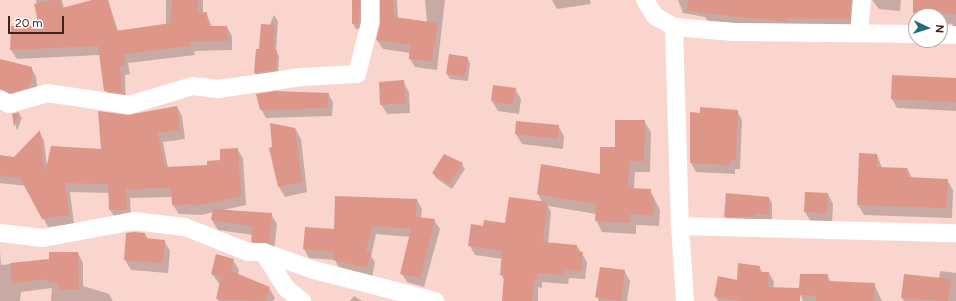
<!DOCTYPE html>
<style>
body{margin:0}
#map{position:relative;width:956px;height:301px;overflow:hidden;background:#fad5ce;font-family:Figtree,sans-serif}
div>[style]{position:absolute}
.shadow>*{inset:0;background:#0003}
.building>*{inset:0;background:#de9688}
.street>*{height:18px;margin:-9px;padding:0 9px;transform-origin:9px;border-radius:9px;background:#fff}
span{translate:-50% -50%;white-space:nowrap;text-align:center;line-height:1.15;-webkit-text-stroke:4px #fff;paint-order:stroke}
.north{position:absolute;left:908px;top:8px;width:40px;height:40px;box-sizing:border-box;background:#fff;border:1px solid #b4a7a4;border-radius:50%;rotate:94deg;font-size:11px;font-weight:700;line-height:16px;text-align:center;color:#44221c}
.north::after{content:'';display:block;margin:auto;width:14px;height:18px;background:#236b77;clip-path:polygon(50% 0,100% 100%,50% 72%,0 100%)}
.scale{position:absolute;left:8px;top:16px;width:56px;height:18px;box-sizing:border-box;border:2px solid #44221c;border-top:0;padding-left:5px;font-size:12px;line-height:14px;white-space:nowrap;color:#44221c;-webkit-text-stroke:3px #fff;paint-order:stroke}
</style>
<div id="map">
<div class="shadow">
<div style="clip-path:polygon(36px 0,62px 0,64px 8px,96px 0,108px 0,118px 31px,166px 25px,166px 0,203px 0,203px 14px,206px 13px,212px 27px,227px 27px,232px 36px,232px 50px,194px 51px,195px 55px,128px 63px,130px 74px,125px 75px,126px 102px,111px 100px,105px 90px,100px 55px,17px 59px,11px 50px,40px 27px)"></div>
<div style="clip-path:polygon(353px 0,361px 0,361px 29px,356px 29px,353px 24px)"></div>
<div style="clip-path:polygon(381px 0,397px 0,398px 19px,427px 23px,425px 0,445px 0,437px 70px,415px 67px,410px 59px,410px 53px,383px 49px,377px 40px,382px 23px)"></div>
<div style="clip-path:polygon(552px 0,590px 0,591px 4px,557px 9px)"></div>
<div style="clip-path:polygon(678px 0,866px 0,855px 29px,793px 28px,708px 21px,705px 17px,683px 13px)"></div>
<div style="clip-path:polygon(872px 0,901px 0,900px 11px,879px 9px)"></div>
<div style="clip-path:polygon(937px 0,956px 0,956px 29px,952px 24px,942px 23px,936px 13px)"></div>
<div style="clip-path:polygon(274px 15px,278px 21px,276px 51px,279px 56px,278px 75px,258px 78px,255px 73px,256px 56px)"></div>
<div style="clip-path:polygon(467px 58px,470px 63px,468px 81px,450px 79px,447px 74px)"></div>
<div style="clip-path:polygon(0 65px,31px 68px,36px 76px,37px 85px,33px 96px,0 99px)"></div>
<div style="clip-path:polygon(956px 79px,956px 111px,897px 108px,892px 99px)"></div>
<div style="clip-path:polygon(403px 81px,409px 92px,410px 113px,387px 114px,381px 104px)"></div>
<div style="clip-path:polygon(515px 89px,521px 99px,519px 114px,498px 111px,492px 101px)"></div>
<div style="clip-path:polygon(328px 94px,333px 102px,332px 116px,266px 118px,261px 109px)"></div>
<div style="clip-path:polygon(177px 107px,182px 116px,185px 139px,163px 142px,168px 168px,208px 166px,221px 161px,237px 149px,243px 158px,246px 205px,223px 210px,271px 214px,277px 224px,274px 253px,258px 251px,252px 241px,253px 235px,218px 230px,212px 220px,213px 212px,202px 215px,179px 214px,173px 205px,173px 197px,130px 198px,131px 218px,116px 219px,110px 210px,109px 193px,70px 192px,74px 224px,48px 227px,26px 186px,0 183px,0 156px,14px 158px,39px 132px,44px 140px,47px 166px,102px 150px,128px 116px)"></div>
<div style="clip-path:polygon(737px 111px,742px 120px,740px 169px,735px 169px,735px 174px,696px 172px,691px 163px,701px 114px)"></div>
<div style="clip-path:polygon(19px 113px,22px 118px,17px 131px,13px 115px)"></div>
<div style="clip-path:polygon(644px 121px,651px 132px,650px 172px,635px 172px,634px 189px,650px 190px,660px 210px,659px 226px,636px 225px,636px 234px,602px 232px,596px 220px,596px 214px,548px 206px,551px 212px,548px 244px,577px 246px,587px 262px,585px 279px,569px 278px,568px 284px,542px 282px,542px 288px,538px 287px,538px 301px,503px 301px,505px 281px,501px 275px,503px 259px,475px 255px,470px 246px,484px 227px,506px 224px,542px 202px,538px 194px,542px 166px,601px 175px,616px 148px)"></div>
<div style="clip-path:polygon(558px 126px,564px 136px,563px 149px,522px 144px,516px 134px)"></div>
<div style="clip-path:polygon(295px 128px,301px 139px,307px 192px,285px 197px,279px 187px)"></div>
<div style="clip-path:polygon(877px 155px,882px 168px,907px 168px,912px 178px,947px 180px,953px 190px,952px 218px,864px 215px,858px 205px)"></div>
<div style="clip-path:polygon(462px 164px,465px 169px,452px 189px,436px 178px,433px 173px)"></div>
<div style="clip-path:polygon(828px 194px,833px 204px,832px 223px,811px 222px,805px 212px)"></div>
<div style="clip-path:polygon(769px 198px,772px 203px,772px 219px,757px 219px,756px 222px,728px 221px,725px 216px)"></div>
<div style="clip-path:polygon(417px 200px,422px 209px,421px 219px,434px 220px,440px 229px,424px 287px,407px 282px,402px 274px,410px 237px,376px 234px,371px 256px,375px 262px,372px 277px,339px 268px,335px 260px,309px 258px,304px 249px,306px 228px,335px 230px)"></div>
<div style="clip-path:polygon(145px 234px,148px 239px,164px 241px,170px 251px,168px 273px,131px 270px,125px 260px)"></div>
<div style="clip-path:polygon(0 251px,1px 265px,50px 260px,78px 253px,83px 263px,83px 286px,109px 294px,113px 301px,51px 301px,52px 288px,21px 292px,20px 301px,0 301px)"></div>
<div style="clip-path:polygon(233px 260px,239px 270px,238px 275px,269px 288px,275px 298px,273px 301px,218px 301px,220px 285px,212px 274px)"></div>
<div style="clip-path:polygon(759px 267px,763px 273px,769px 273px,774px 282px,772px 301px,718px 301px,715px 296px)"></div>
<div style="clip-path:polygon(624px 271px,630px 281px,627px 301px,599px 301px,597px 297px)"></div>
<div style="clip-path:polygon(940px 271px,956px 273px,956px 301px,904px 301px,902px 298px,939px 279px)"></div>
<div style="clip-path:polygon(827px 275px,831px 282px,874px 284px,882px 301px,803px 301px,800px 294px)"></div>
<div style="clip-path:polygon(354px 296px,362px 301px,350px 301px)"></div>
</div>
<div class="building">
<div style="clip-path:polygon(52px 0,60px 0,62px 8px,92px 0,108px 0,116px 31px,171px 23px,172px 0,198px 0,198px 13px,207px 12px,208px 26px,227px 26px,228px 41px,190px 42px,190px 46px,124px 54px,125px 66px,120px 66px,122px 93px,104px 91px,98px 46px,10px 50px,11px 26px,39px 26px,34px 4px)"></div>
<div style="clip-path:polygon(352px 0,360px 0,359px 24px,352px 24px)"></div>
<div style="clip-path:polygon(380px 0,393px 0,394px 17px,438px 23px,432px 61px,409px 59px,410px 45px,376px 40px,380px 23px)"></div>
<div style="clip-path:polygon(688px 0,851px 0,850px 19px,788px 18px,788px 22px,687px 11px)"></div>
<div style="clip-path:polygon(913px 0,956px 0,956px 14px,913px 13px)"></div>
<div style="clip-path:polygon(261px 24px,275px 25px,273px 50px,277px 50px,276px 70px,254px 73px,256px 49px,259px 49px)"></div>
<div style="clip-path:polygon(449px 54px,468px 57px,465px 76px,446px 74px)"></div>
<div style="clip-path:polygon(0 59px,32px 67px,33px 76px,29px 87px,10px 93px,0 89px)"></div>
<div style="clip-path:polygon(892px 75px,956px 78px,956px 102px,891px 99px)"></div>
<div style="clip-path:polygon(404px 80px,405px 103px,380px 105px,379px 82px)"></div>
<div style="clip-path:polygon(493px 85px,516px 88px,513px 105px,491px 101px)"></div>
<div style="clip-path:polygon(275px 91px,329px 93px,327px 108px,260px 110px,256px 94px)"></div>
<div style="clip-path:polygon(177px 106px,180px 130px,158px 133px,165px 167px,207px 165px,207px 161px,220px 160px,220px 149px,238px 148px,241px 196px,196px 206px,196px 204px,172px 205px,171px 188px,126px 189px,127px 210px,109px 210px,108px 184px,65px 183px,69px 215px,42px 219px,20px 178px,0 175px,0 155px,14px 157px,40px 130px,45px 173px,51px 146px,101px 149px,98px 111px,128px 115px)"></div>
<div style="clip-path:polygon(700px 107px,738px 110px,736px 160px,731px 160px,730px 165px,690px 163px,690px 112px,700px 113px)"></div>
<div style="clip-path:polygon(19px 112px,14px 127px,12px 114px)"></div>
<div style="clip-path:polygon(615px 120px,645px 120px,644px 161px,629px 161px,628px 188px,651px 189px,651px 198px,654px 197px,653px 215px,630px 214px,630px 223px,595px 221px,596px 204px,537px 194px,541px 164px,600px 174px,600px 147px,615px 147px)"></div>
<div style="clip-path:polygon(516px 121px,559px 125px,558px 139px,515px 134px)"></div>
<div style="clip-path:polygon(270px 123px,295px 128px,302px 182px,278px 187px,269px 148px,272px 147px)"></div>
<div style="clip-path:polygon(859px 153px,877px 154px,877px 167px,907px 168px,907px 177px,948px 179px,946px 208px,857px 205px)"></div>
<div style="clip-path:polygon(444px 154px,463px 163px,449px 184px,432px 173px)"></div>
<div style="clip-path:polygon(805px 192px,828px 193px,827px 213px,804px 212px)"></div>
<div style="clip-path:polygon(726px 193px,769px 197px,769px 214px,754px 214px,754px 217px,724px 217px)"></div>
<div style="clip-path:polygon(335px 196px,417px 199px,416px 217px,435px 219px,420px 278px,400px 274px,411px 229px,372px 226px,366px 251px,371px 253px,367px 268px,333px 260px,333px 252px,303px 249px,305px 227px,334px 229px)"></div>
<div style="clip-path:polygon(509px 197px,547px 202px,543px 242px,577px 245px,576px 251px,583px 252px,581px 271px,564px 269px,564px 275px,538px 273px,537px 279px,534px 279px,532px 301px,502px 301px,504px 275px,500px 275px,502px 251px,468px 246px,471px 224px,483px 226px,484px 220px,505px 223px)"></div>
<div style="clip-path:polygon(213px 209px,272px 213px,269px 243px,251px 242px,253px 226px,211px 220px)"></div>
<div style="clip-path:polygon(134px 232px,145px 233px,145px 238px,165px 240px,163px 263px,124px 260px,126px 233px)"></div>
<div style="clip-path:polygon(49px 252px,78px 252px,79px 290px,58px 290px,58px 283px,49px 283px,49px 279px,12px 283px,10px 263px,49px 259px)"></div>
<div style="clip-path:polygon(216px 254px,234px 259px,231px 271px,270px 287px,264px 301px,216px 299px,221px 277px,211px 274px)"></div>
<div style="clip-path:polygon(738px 263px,760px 266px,759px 272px,769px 272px,768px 287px,799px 288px,800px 274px,828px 274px,827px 281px,875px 283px,874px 301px,816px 301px,816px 296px,800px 295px,800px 301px,740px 301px,714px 296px,718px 276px,737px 280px)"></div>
<div style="clip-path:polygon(600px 267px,625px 270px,621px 301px,595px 297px)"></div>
<div style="clip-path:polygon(904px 274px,951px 279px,948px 301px,901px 298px)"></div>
</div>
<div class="street">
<div style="left:645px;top:0;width:19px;rotate:58deg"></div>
<div style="left:655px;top:16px;width:22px;rotate:30deg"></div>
<div style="left:674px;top:27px;width:60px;rotate:4.8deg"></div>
<div style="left:734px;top:32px;width:182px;rotate:0.6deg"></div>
<div style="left:674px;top:27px;width:199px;rotate:88.3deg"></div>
<div style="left:680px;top:226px;width:75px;rotate:86.2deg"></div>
<div style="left:859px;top:33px;width:33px;rotate:-85deg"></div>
<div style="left:940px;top:35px;width:16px"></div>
<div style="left:0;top:99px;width:10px;rotate:29deg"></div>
<div style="left:9px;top:104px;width:40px;rotate:-16deg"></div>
<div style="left:47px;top:93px;width:83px;rotate:8.3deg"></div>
<div style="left:129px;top:105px;width:67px;rotate:-16.5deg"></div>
<div style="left:193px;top:86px;width:25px;rotate:7deg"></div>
<div style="left:218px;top:89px;width:84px;rotate:-8.2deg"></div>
<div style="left:301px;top:77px;width:56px;rotate:-3.1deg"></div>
<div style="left:357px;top:74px;width:53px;rotate:-75.7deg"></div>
<div style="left:370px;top:23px;width:23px;rotate:-90deg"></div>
<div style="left:680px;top:226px;width:276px;rotate:1.5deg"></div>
<div style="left:0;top:233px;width:43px;rotate:6.6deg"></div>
<div style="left:43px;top:238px;width:93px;rotate:-10.6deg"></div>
<div style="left:134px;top:221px;width:51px;rotate:6.7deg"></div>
<div style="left:185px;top:227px;width:68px;rotate:21.6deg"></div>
<div style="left:248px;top:252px;width:15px"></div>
<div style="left:263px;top:252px;width:54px;rotate:19.4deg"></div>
<div style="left:314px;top:270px;width:125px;rotate:14.4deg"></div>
<div style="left:263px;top:252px;width:43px;rotate:57.4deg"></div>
<div style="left:286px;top:288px;width:21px;rotate:39deg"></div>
</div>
<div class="north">N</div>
<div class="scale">20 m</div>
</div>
